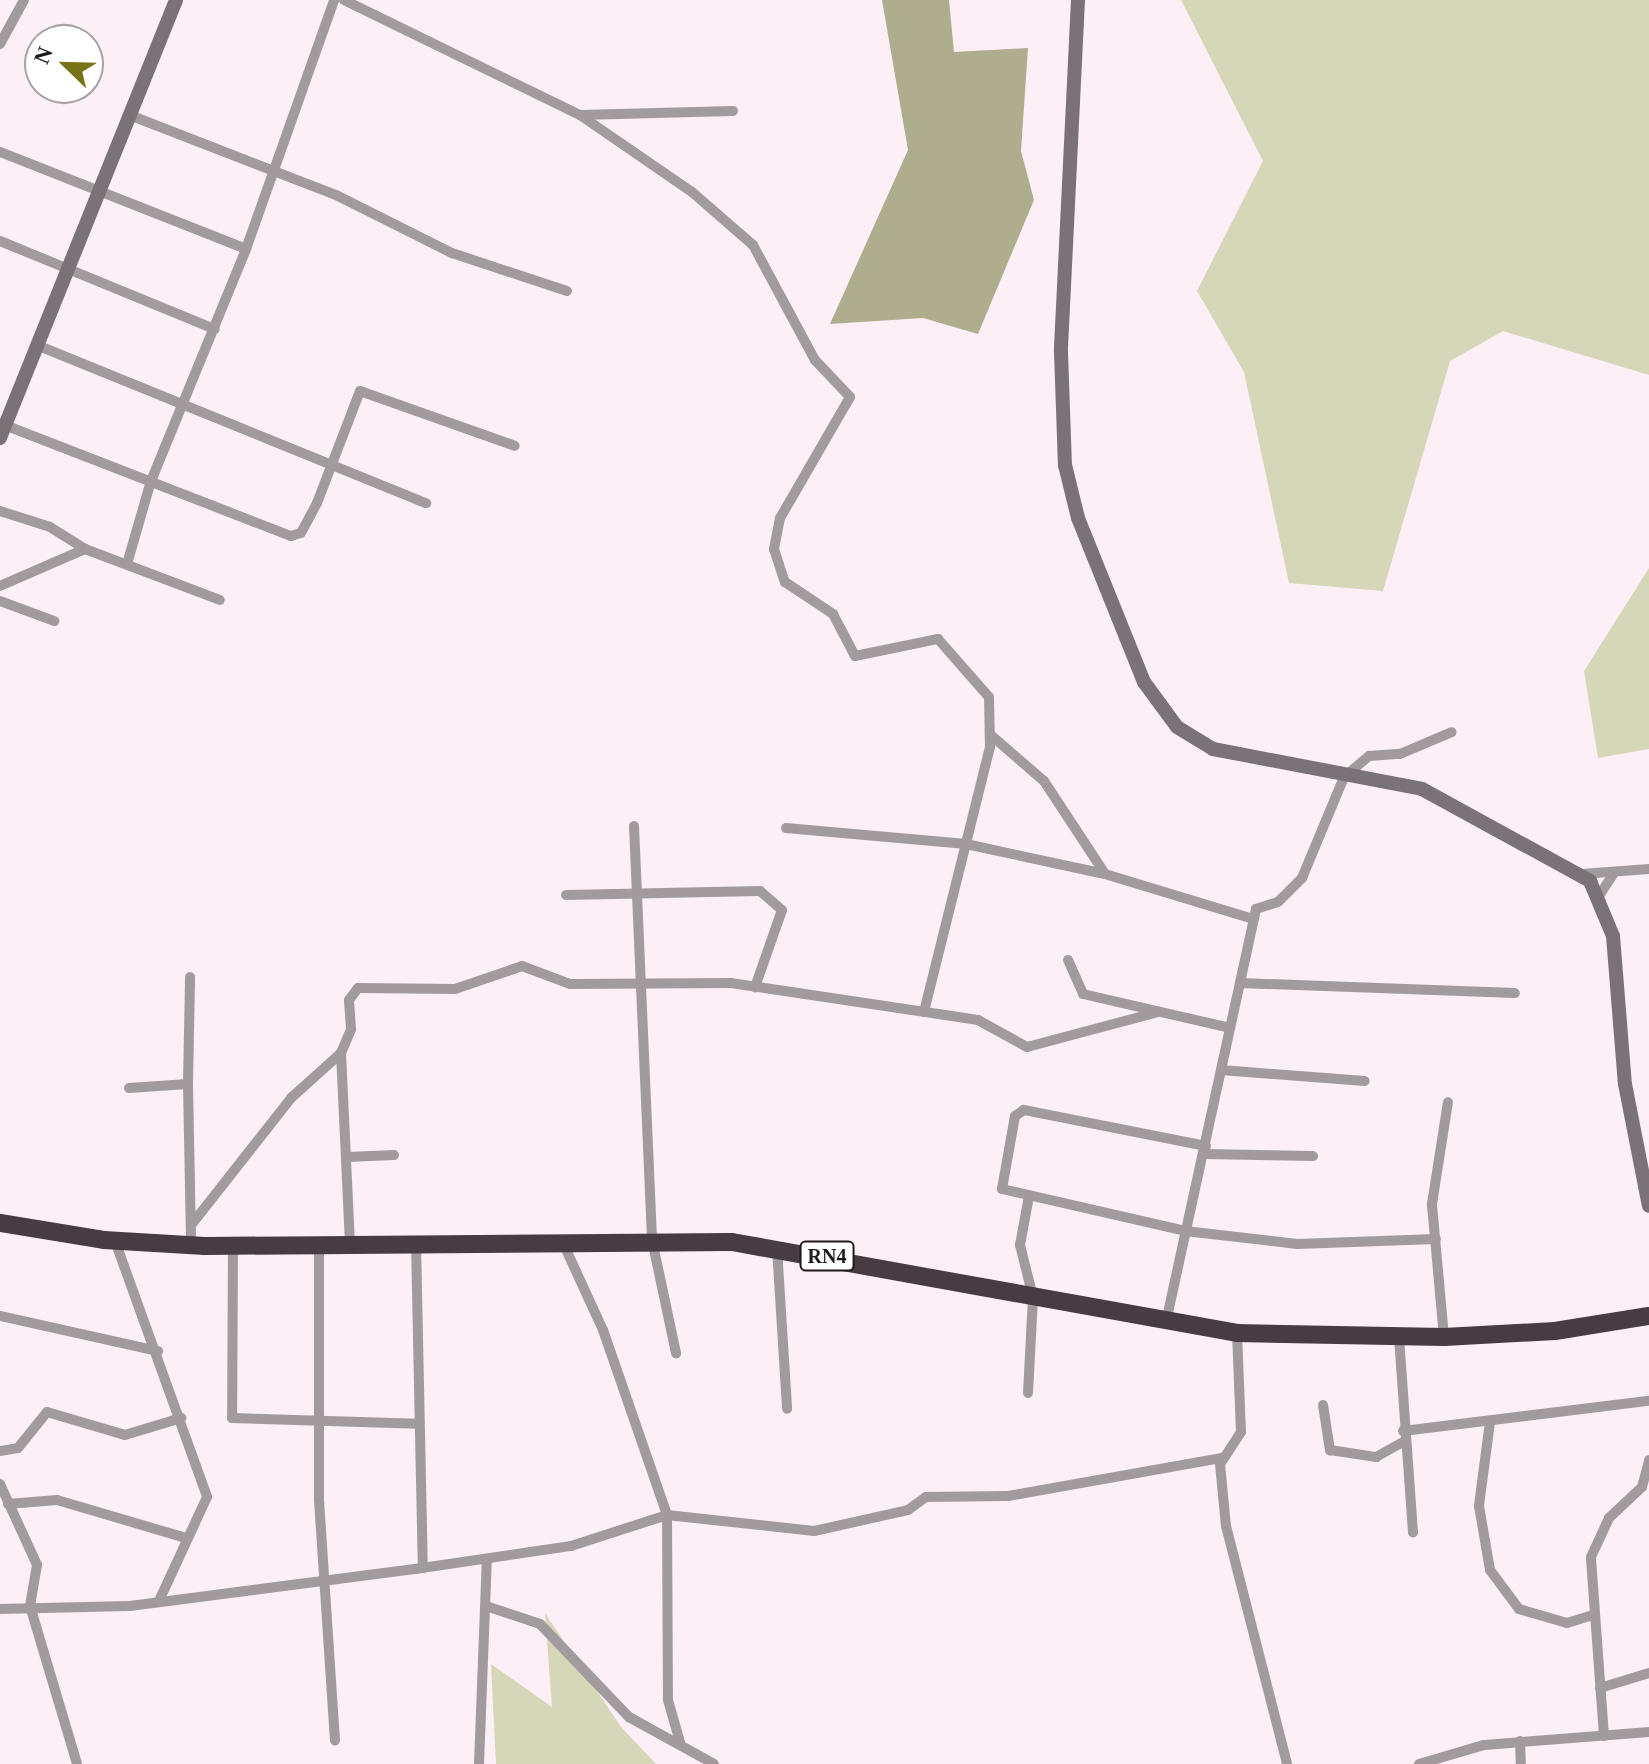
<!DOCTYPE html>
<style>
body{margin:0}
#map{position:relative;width:1649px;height:1764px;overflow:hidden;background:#fdeff6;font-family:"Times New Roman",serif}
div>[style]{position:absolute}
.green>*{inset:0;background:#d6d6b8}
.water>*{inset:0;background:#aead8d}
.street>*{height:10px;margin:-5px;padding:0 5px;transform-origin:5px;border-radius:5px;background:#a19b9e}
.secondary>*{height:14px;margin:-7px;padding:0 7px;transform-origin:7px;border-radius:7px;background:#7a7276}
.highway>*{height:18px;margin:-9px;padding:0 9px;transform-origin:9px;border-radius:9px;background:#473c41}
span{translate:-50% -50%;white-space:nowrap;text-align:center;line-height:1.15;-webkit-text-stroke:6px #fff;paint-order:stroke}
.shield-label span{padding:2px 6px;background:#fff;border:2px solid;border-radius:6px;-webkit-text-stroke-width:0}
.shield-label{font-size:20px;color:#1f1a1c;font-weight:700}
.north{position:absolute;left:24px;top:24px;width:80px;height:80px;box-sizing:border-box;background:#fff;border:2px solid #a5a3a4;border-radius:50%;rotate:293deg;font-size:22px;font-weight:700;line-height:32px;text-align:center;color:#1f1a1c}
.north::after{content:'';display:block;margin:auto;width:28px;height:36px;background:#787317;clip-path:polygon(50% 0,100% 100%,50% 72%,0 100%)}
</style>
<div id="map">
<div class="green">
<div style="clip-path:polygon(1181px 0,1649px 0,1649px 375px,1503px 331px,1450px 361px,1383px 591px,1289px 583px,1244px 372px,1197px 291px,1263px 161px)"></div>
<div style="clip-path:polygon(1649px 568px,1649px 749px,1598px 758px,1584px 671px)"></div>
<div style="clip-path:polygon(545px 1613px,621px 1727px,656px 1764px,496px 1764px,491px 1664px,552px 1707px)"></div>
</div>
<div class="water">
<div style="clip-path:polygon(882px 0,949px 0,954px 52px,1028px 48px,1021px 151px,1034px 200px,978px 334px,923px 318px,830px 324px,908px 150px)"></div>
</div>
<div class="street">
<div style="left:344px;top:0;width:263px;rotate:26deg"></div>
<div style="left:580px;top:115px;width:153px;rotate:-1.5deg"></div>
<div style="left:0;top:44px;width:50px;rotate:-61.4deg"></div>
<div style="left:580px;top:115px;width:136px;rotate:34.5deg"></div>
<div style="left:692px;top:192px;width:81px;rotate:41deg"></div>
<div style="left:753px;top:245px;width:131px;rotate:61.7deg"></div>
<div style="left:815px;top:360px;width:51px;rotate:46.6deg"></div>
<div style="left:850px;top:397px;width:140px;rotate:120deg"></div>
<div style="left:780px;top:518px;width:32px;rotate:101deg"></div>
<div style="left:774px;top:549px;width:35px;rotate:72deg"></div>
<div style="left:785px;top:582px;width:58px;rotate:33.7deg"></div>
<div style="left:833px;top:614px;width:47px;rotate:62.4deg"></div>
<div style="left:855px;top:656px;width:85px;rotate:-11.6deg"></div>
<div style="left:938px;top:639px;width:77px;rotate:48.7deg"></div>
<div style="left:989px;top:697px;width:50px;rotate:88.9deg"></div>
<div style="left:990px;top:747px;width:273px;rotate:104deg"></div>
<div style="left:132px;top:116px;width:219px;rotate:21.2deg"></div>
<div style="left:336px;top:195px;width:130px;rotate:26.6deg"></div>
<div style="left:452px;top:253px;width:121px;rotate:18.3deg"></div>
<div style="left:0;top:152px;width:264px;rotate:21.5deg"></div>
<div style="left:0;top:241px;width:232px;rotate:22.3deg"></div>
<div style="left:39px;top:346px;width:418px;rotate:22.1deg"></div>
<div style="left:2px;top:424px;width:310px;rotate:21.2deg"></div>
<div style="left:291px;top:536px;width:10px;rotate:-17deg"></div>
<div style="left:301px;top:533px;width:34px;rotate:-62deg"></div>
<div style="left:317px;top:503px;width:120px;rotate:-69deg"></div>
<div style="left:360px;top:391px;width:164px;rotate:19.5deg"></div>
<div style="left:0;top:511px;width:52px;rotate:17.7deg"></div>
<div style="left:50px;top:527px;width:41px;rotate:32.2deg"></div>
<div style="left:127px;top:564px;width:86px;rotate:-73.9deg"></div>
<div style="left:151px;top:481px;width:251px;rotate:-67.7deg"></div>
<div style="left:246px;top:249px;width:264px;rotate:-70.5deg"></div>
<div style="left:0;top:586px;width:93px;rotate:-23.5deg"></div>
<div style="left:85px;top:549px;width:144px;rotate:20.7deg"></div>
<div style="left:0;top:601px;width:58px;rotate:20.3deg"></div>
<div style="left:992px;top:736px;width:69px;rotate:40.9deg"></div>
<div style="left:1044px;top:781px;width:111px;rotate:56.7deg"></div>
<div style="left:1105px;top:874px;width:155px;rotate:16.9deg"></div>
<div style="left:634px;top:826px;width:414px;rotate:87.5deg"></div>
<div style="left:652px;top:1240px;width:116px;rotate:78deg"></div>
<div style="left:786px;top:828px;width:181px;rotate:5.1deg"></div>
<div style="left:966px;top:844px;width:142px;rotate:12.2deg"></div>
<div style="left:1582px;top:874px;width:67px;rotate:-4.3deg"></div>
<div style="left:566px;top:895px;width:194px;rotate:-1.2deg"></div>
<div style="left:760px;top:891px;width:29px;rotate:41deg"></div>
<div style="left:782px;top:910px;width:82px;rotate:109.3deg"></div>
<div style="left:1599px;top:896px;width:27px;rotate:-57deg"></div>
<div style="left:1068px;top:960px;width:37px;rotate:66deg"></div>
<div style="left:1083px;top:994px;width:151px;rotate:13deg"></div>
<div style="left:1240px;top:983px;width:275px;rotate:2.1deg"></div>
<div style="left:341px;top:1053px;width:191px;rotate:87.3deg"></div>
<div style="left:1221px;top:1070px;width:144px;rotate:4.4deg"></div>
<div style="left:188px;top:1084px;width:107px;rotate:-88.9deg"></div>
<div style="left:129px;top:1088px;width:59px;rotate:-3.9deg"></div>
<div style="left:188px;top:1084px;width:161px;rotate:88.9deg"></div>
<div style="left:1206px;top:1146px;width:186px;rotate:-168.8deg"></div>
<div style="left:1024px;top:1110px;width:11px;rotate:146deg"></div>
<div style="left:1015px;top:1116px;width:74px;rotate:100.1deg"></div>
<div style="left:1002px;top:1189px;width:188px;rotate:12.9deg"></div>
<div style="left:1185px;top:1231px;width:113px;rotate:6.6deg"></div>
<div style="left:1297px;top:1244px;width:139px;rotate:-2.1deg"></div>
<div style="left:1204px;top:1154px;width:109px;rotate:1.1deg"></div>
<div style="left:347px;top:1157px;width:47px;rotate:-2.4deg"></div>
<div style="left:192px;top:1224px;width:160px;rotate:-51.8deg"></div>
<div style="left:291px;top:1098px;width:67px;rotate:-42deg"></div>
<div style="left:341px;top:1053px;width:26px;rotate:-67deg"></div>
<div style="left:351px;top:1029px;width:29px;rotate:-94deg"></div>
<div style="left:349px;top:1000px;width:15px;rotate:-53deg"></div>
<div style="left:358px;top:988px;width:97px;rotate:0.6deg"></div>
<div style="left:455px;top:989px;width:71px;rotate:-18.9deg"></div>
<div style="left:522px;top:966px;width:51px;rotate:20.6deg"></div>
<div style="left:570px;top:984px;width:161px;rotate:-0.4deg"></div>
<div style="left:731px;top:983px;width:250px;rotate:8.5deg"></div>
<div style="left:978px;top:1020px;width:56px;rotate:28.9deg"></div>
<div style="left:1027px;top:1047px;width:137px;rotate:-14.9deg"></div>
<div style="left:115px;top:1241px;width:272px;rotate:70.2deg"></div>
<div style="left:207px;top:1497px;width:115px;rotate:114.8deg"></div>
<div style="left:416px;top:1242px;width:326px;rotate:88.8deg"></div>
<div style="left:563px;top:1243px;width:96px;rotate:65.3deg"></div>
<div style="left:603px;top:1330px;width:196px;rotate:70.9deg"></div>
<div style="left:667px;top:1515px;width:185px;rotate:89.7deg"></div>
<div style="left:668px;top:1700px;width:44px;rotate:74.1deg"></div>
<div style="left:319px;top:1244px;width:256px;rotate:90deg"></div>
<div style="left:319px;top:1500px;width:241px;rotate:86.2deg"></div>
<div style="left:233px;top:1246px;width:172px;rotate:90.3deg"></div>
<div style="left:232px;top:1418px;width:186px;rotate:1.8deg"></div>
<div style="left:777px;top:1248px;width:161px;rotate:86.4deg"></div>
<div style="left:0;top:1316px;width:162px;rotate:12.5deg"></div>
<div style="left:1166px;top:1322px;width:423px;rotate:-77.7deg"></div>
<div style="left:1256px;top:909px;width:23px;rotate:-18deg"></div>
<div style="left:1278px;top:902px;width:34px;rotate:-45deg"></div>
<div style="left:1302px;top:878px;width:109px;rotate:-67.4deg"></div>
<div style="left:1344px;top:777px;width:33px;rotate:-40deg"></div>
<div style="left:1369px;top:756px;width:31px;rotate:-4deg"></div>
<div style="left:1400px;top:754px;width:56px;rotate:-22.9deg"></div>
<div style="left:1237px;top:1333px;width:99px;rotate:87.7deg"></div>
<div style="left:1241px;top:1432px;width:38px;rotate:123deg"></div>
<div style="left:1220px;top:1464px;width:62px;rotate:84.5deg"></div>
<div style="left:1226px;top:1526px;width:246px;rotate:75.6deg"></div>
<div style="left:1399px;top:1337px;width:196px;rotate:85.9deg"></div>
<div style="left:1444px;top:1337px;width:134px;rotate:-95.2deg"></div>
<div style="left:1432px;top:1204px;width:103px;rotate:-81.1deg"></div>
<div style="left:1028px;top:1393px;width:96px;rotate:-87deg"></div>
<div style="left:1033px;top:1297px;width:54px;rotate:-104deg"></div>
<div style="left:1020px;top:1245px;width:50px;rotate:-79.6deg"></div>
<div style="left:1323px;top:1405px;width:46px;rotate:81.2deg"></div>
<div style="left:1330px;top:1450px;width:47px;rotate:8.7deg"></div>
<div style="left:1376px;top:1457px;width:33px;rotate:-29deg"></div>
<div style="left:1490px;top:1422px;width:85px;rotate:97.5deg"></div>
<div style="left:1479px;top:1506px;width:65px;rotate:80.2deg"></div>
<div style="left:1490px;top:1570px;width:49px;rotate:53.4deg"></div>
<div style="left:1519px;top:1609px;width:50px;rotate:16.3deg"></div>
<div style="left:1567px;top:1623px;width:28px;rotate:-17deg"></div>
<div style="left:1403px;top:1431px;width:248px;rotate:-7deg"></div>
<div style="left:0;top:1451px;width:18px;rotate:-9deg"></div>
<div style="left:18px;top:1448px;width:46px;rotate:-51.1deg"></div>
<div style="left:47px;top:1412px;width:81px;rotate:16.4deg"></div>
<div style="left:125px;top:1435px;width:59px;rotate:-16.9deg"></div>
<div style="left:0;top:1484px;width:89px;rotate:65.4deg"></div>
<div style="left:37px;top:1565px;width:42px;rotate:99.7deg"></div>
<div style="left:8px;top:1504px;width:49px;rotate:-4.7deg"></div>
<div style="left:57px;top:1500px;width:134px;rotate:16.4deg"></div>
<div style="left:30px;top:1606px;width:165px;rotate:73.4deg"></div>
<div style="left:486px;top:1606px;width:57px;rotate:18.4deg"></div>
<div style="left:540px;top:1624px;width:129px;rotate:46.3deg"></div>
<div style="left:629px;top:1717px;width:97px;rotate:28.9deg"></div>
<div style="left:0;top:1609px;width:130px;rotate:-1.3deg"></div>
<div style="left:130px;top:1606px;width:287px;rotate:-7.4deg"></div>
<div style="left:415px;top:1569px;width:158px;rotate:-8.4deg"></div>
<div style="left:571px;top:1546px;width:101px;rotate:-17.9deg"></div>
<div style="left:667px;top:1515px;width:148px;rotate:6.2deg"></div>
<div style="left:814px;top:1531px;width:96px;rotate:-12.6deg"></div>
<div style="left:908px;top:1510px;width:22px;rotate:-36deg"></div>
<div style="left:926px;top:1497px;width:82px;rotate:-0.7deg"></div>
<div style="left:1008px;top:1496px;width:216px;rotate:-10.1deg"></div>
<div style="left:1600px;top:1688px;width:51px;rotate:-17deg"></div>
<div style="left:1604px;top:1736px;width:179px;rotate:-94.2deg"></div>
<div style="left:1591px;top:1557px;width:43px;rotate:-65.2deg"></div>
<div style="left:1609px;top:1518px;width:45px;rotate:-43.2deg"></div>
<div style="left:1642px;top:1487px;width:28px;rotate:-75deg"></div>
<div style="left:1520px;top:1741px;width:23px;rotate:88deg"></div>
<div style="left:479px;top:1764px;width:205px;rotate:-87.8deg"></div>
<div style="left:1419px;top:1764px;width:68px;rotate:-16.3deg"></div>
<div style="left:1484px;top:1745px;width:166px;rotate:-4.5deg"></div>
</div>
<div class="secondary">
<div style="left:1078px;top:0;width:352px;rotate:92.8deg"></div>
<div style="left:1061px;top:352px;width:113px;rotate:88deg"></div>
<div style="left:1065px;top:465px;width:55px;rotate:76.2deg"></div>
<div style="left:1078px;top:518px;width:177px;rotate:68.1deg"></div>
<div style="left:1144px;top:682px;width:56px;rotate:53.7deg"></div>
<div style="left:1177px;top:727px;width:42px;rotate:31.4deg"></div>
<div style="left:1213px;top:749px;width:213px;rotate:10.8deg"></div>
<div style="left:1422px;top:789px;width:192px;rotate:28.7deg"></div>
<div style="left:1590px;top:881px;width:60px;rotate:67.3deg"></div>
<div style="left:1613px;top:936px;width:148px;rotate:85.4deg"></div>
<div style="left:1625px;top:1084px;width:124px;rotate:78.9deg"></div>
<div style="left:0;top:438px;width:472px;rotate:-68.1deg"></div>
</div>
<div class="highway">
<div style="left:0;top:1223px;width:105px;rotate:9.3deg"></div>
<div style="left:104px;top:1240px;width:101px;rotate:3.4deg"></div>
<div style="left:205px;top:1246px;width:527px;rotate:-0.43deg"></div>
<div style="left:732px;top:1242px;width:513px;rotate:10.21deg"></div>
<div style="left:1237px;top:1333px;width:207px;rotate:1.1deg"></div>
<div style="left:1444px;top:1337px;width:111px;rotate:-3.1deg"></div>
<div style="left:1555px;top:1331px;width:95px;rotate:-9.1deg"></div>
</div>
<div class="shield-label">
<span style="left:827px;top:1256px">RN4</span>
</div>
<div class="north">N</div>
</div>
